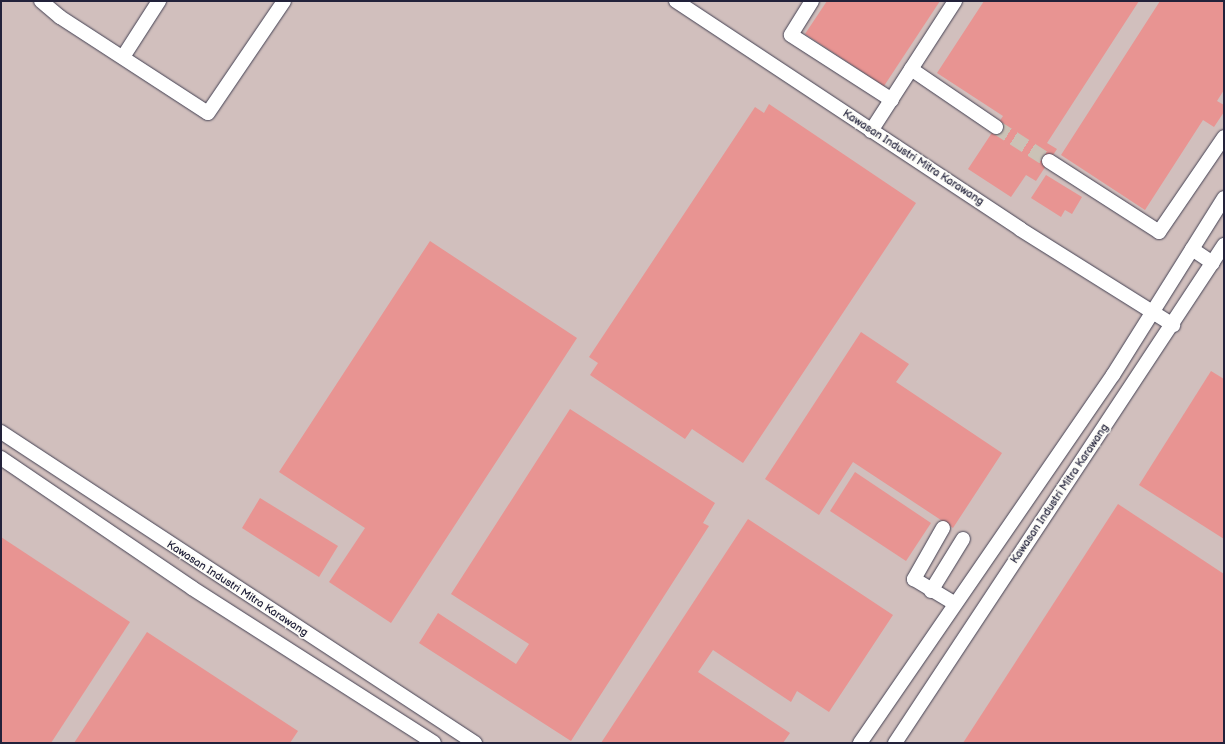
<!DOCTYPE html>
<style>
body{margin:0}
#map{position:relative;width:1225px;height:744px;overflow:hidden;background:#f5ead5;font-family:"Balsamiq Sans",sans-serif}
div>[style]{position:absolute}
.industrial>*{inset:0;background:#d1bfbd}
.building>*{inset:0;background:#e89492}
.minor-tunnel>*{height:14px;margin-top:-7px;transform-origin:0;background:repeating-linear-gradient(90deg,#cbc2b6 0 14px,transparent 0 21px)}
.roads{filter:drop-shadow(0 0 1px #424052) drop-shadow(0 0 1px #424052)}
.minor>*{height:14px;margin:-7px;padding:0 7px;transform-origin:7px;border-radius:7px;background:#fff}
span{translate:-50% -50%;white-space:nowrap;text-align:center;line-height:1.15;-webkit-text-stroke:3.5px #fdfcf7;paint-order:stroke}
.street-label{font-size:11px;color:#22223b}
.frame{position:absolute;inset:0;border:2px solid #22223b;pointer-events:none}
</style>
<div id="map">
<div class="industrial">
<div style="clip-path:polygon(1px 1px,1224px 1px,1224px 743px,1px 743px)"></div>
</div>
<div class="building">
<div style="clip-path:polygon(827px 1px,940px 1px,884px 86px,805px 34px)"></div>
<div style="clip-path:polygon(984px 1px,1139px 1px,1047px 143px,1057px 149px,1036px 181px,1026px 175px,1011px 197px,968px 169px,1003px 116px,937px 73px)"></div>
<div style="clip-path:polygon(1160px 1px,1224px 1px,1224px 90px,1217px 101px,1224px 105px,1224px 112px,1214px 127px,1203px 120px,1145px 210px,1061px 155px)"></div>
<div style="clip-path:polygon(769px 104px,916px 203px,743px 463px,692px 429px,685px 439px,590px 375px,598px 363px,589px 357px,755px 107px,764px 113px)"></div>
<div style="clip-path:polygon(1046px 175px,1082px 197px,1072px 214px,1065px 210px,1061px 217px,1031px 198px)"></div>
<div style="clip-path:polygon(430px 241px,577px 338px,391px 623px,329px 582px,365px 528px,279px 472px)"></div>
<div style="clip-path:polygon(861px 332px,909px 364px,896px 382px,1002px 453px,953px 528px,853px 462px,819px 515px,765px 479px)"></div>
<div style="clip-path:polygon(1211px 371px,1224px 379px,1224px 539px,1139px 485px)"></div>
<div style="clip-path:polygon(570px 409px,715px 503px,703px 523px,709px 526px,571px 741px,419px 643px,438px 613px,516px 664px,529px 644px,451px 594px)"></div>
<div style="clip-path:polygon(855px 472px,931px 523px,906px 561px,830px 511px)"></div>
<div style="clip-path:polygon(260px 498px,338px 546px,319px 577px,242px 528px)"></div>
<div style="clip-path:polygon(1118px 504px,1224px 574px,1224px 743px,963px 743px)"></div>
<div style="clip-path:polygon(748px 519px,893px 615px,829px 712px,797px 691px,791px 702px,713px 650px,698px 672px,790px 733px,783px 743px,601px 743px)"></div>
<div style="clip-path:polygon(1px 537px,130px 622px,51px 743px,1px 743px)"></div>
<div style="clip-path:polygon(147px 632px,298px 731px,290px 743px,74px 743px)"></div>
</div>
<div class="minor-tunnel">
<div style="left:996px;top:127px;width:63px;rotate:32.7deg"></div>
</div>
<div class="roads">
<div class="minor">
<div style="left:41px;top:1px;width:25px;rotate:40deg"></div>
<div style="left:60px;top:17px;width:176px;rotate:33deg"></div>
<div style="left:208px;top:113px;width:135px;rotate:-55.8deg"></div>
<div style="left:676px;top:1px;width:413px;rotate:33.5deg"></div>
<div style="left:1020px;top:229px;width:181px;rotate:32.1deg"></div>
<div style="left:812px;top:1px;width:40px;rotate:122deg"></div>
<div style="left:791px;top:35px;width:120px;rotate:32.8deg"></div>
<div style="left:123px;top:57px;width:67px;rotate:-57.3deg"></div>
<div style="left:911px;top:69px;width:103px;rotate:34.3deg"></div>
<div style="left:871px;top:131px;width:155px;rotate:-57.1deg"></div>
<div style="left:1049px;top:161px;width:131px;rotate:32.8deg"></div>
<div style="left:1159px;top:232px;width:115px;rotate:-55.6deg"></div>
<div style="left:1192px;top:249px;width:25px;rotate:34deg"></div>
<div style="left:1px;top:432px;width:567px;rotate:33.27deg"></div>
<div style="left:1px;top:458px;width:231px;rotate:34.2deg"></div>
<div style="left:192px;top:588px;width:287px;rotate:32.6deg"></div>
<div style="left:943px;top:528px;width:59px;rotate:119.6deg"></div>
<div style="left:914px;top:579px;width:47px;rotate:31deg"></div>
<div style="left:931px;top:591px;width:61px;rotate:-58.4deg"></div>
<div style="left:860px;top:743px;width:447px;rotate:-55.5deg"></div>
<div style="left:1113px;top:375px;width:209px;rotate:-57.9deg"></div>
<div style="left:895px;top:743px;width:597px;rotate:-56.55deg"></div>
</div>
</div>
<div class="street-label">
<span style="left:913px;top:158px;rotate:33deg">Kawasan Industri Mitra Karawang</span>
<span style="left:1060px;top:494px;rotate:-56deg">Kawasan Industri Mitra Karawang</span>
<span style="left:237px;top:589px;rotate:33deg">Kawasan Industri Mitra Karawang</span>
</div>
<div class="frame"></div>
</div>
